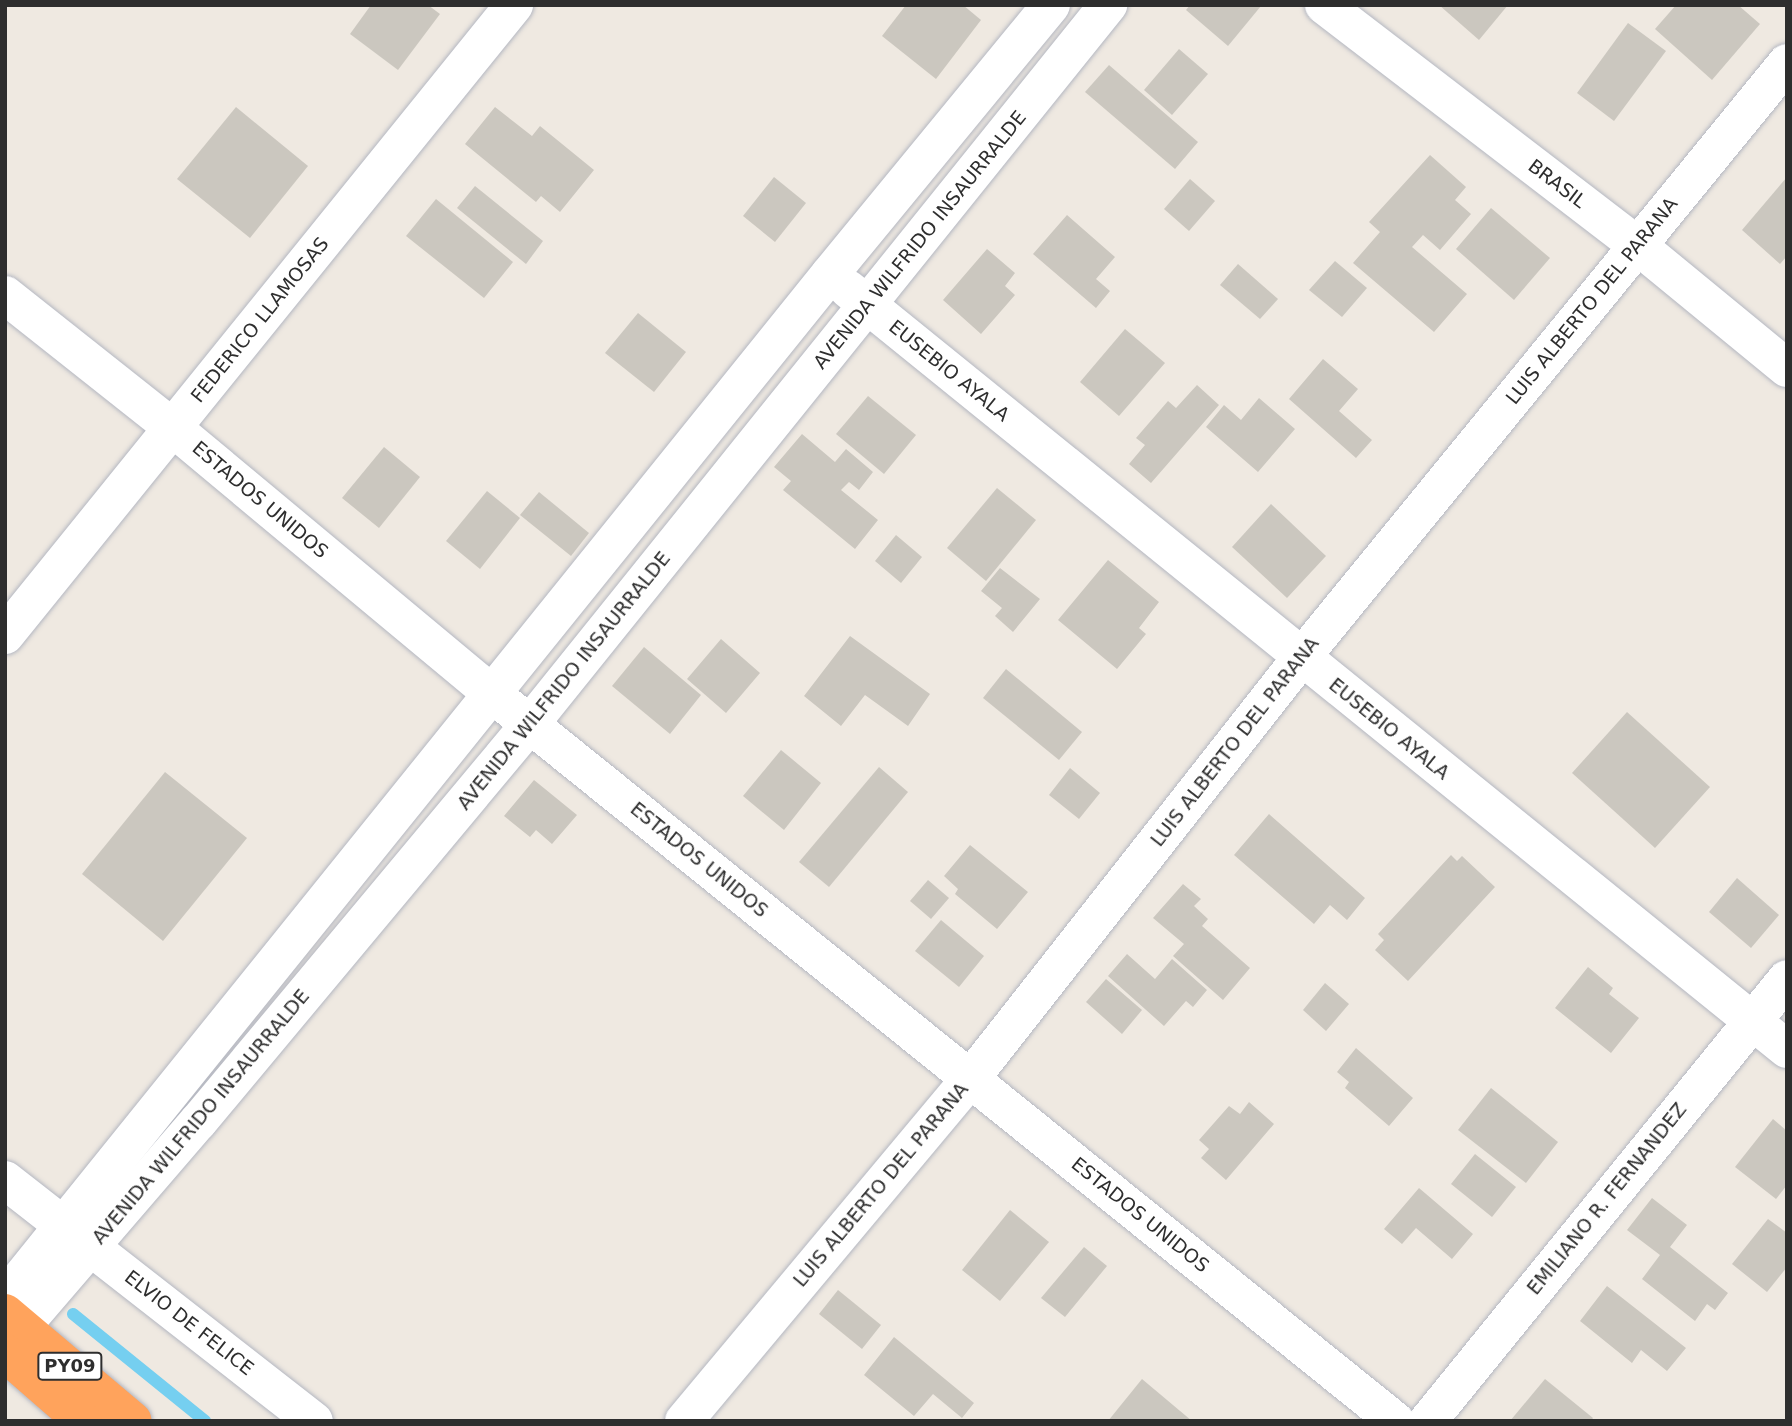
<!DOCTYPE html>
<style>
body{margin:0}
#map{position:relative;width:1792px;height:1426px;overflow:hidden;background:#efe9e1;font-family:"DejaVu Sans",sans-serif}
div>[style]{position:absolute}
.stream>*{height:12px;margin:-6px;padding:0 6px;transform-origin:6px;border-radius:6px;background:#75cff0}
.building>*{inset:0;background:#cbc7bf}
.roads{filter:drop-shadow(0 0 2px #b4b7c1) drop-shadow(0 0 2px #b4b7c1)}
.minor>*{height:38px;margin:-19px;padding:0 19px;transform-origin:19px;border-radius:19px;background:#fff}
.highway>*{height:38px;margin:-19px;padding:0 19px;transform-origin:19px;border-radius:19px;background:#ffa35c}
span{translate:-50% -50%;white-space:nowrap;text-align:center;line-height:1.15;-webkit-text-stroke:7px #fff;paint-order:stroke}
.shield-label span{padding:2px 5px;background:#fff;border:2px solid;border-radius:5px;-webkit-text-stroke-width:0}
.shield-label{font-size:18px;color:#2e2e2e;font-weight:700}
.street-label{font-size:19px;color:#2e2e2e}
.frame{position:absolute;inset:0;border:7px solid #2e2e2e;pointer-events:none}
</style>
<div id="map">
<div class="stream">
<div style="left:73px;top:1314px;width:170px;rotate:39deg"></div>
</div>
<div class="building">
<div style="clip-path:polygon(371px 5px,428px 5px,440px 14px,398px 70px,350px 34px)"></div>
<div style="clip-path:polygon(906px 5px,963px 5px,981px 20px,936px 79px,882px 36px)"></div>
<div style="clip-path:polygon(1190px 5px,1260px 5px,1261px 6px,1228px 46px,1186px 10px)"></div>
<div style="clip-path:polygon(1439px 5px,1508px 5px,1479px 40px)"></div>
<div style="clip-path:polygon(1676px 5px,1738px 5px,1760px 24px,1712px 80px,1655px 29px)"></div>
<div style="clip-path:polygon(1628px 23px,1666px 51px,1614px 121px,1577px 93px)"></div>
<div style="clip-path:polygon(1179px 49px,1208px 74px,1172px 115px,1144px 90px)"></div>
<div style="clip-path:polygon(1109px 65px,1198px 142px,1175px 169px,1085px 92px)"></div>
<div style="clip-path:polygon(236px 107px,308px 166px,250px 238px,177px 179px)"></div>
<div style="clip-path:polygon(495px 107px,532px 136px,540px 126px,594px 170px,560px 212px,541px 196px,536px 202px,465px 144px)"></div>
<div style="clip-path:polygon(1430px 155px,1466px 187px,1455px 200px,1471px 214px,1440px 250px,1423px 235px,1412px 247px,1467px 294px,1434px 332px,1353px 263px,1380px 232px,1369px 222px)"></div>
<div style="clip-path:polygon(774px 177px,806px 203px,775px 242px,743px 216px)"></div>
<div style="clip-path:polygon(1787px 177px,1787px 256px,1780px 264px,1742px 230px)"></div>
<div style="clip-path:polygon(1190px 179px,1215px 201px,1189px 231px,1164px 209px)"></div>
<div style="clip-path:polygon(475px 186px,543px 241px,526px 264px,457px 208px)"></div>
<div style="clip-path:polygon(436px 199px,513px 262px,484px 298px,406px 236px)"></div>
<div style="clip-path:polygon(1491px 208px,1550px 258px,1514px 300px,1456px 249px)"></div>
<div style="clip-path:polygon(1067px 215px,1115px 257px,1096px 279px,1110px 291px,1096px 308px,1033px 254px)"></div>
<div style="clip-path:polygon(987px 249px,1015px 273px,1005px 286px,1015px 295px,981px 334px,943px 300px)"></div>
<div style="clip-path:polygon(1335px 261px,1367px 288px,1342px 317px,1309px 290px)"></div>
<div style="clip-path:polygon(1238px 264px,1278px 299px,1260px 319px,1220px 285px)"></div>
<div style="clip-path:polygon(638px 313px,686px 352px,654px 392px,605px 353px)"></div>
<div style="clip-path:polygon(1125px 329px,1165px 363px,1119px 416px,1080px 382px)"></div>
<div style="clip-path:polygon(1323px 359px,1358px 389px,1339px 411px,1372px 440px,1356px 458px,1289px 399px)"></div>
<div style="clip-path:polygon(1197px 385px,1219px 405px,1151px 483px,1129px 464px,1145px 445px,1136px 438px,1168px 401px,1176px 408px)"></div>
<div style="clip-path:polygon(868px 396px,916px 435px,884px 474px,836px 434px)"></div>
<div style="clip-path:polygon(1259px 398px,1295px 429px,1258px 472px,1206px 427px,1224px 405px,1241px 420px)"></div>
<div style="clip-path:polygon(802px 434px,835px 462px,846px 449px,873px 472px,859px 490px,849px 482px,841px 490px,878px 520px,855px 549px,783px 490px,791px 481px,774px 467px)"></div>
<div style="clip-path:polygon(384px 447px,420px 477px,379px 528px,342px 498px)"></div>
<div style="clip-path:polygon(997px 488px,1036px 520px,986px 581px,947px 548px)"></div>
<div style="clip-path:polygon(487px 491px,520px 518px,480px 569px,446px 541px)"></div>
<div style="clip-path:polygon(539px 492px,589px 533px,571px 556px,520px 515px)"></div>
<div style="clip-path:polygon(1271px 504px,1326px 556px,1287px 598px,1232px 547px)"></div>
<div style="clip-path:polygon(896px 535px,922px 557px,901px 583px,875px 561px)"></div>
<div style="clip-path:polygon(1108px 560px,1159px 602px,1139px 628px,1146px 634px,1117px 669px,1058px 620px)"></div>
<div style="clip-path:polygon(1000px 568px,1040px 599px,1013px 632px,995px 616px,1002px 608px,981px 591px)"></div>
<div style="clip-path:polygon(850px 636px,930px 694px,908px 726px,865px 695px,841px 726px,804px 696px)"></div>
<div style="clip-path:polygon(721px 639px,760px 673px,726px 713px,687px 679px)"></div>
<div style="clip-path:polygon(644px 647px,701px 695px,670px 734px,612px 686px)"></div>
<div style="clip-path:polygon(1006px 669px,1082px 732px,1059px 760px,983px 698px)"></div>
<div style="clip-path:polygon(1627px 712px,1710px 787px,1655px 848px,1572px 773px)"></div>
<div style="clip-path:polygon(781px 750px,821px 783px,784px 830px,743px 796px)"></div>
<div style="clip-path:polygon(879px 767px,908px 792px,829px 887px,799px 862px)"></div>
<div style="clip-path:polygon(1070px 768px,1100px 793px,1079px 819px,1049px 795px)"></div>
<div style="clip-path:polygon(165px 772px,247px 838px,163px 941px,82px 874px)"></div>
<div style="clip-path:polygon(534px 780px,577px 815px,552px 844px,536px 830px,530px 837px,504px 816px)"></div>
<div style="clip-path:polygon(1269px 814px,1365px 898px,1347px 920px,1330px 905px,1314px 924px,1234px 855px)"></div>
<div style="clip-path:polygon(970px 845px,1028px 892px,997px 929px,955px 894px,958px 889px,944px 876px)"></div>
<div style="clip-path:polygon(1451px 855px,1457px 861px,1462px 856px,1495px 887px,1408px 981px,1375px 950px,1384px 940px,1378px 934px)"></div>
<div style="clip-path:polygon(1737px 878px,1779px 915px,1751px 948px,1709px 912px)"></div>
<div style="clip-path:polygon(928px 880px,949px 898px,931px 919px,910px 901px)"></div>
<div style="clip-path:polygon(1183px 884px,1201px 899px,1194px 906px,1208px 919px,1202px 926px,1250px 968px,1223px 1000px,1173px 956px,1184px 944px,1153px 918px)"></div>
<div style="clip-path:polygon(941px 920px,984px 956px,959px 987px,915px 951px)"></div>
<div style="clip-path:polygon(1127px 954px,1155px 979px,1172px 959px,1207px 990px,1193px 1007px,1186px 1001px,1164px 1026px,1108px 976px)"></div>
<div style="clip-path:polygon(1588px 967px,1613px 988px,1609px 994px,1639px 1018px,1611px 1053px,1555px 1008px)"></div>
<div style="clip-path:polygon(1106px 979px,1142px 1010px,1122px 1034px,1086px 1002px)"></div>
<div style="clip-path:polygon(1325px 983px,1349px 1004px,1326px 1031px,1303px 1010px)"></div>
<div style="clip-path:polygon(1356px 1048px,1413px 1098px,1389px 1126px,1345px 1088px,1349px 1082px,1337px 1072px)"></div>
<div style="clip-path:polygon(1491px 1088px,1558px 1142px,1526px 1183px,1458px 1130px)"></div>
<div style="clip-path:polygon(1249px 1102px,1274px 1124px,1226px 1180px,1201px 1158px,1209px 1149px,1199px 1140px,1229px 1106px,1240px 1114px)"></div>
<div style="clip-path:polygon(1773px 1119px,1787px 1131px,1787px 1185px,1776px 1199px,1735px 1167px)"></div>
<div style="clip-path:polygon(1475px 1154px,1516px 1187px,1492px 1217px,1451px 1184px)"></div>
<div style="clip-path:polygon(1419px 1188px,1473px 1234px,1452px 1259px,1416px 1228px,1402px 1244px,1384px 1229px)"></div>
<div style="clip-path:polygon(1652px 1198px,1687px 1225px,1670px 1247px,1728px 1293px,1715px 1310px,1707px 1304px,1695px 1321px,1642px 1279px,1660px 1255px,1627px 1230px)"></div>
<div style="clip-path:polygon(1010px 1210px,1049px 1242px,1000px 1301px,962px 1270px)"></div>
<div style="clip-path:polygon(1768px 1219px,1787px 1233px,1787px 1267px,1767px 1292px,1732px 1264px)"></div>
<div style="clip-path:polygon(1084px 1247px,1107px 1266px,1065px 1317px,1041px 1298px)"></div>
<div style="clip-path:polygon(1607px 1286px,1686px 1348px,1667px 1371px,1641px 1350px,1632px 1363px,1580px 1321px)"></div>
<div style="clip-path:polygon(838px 1290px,881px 1325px,862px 1349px,819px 1314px)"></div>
<div style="clip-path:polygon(894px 1337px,974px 1403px,962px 1418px,933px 1394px,914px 1416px,864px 1375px)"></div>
<div style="clip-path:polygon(1142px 1379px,1192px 1421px,1108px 1421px)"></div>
<div style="clip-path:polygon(1545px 1379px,1593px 1418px,1591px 1421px,1510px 1421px)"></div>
</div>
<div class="roads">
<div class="minor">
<div style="left:1324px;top:5px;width:394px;rotate:37.5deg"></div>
<div style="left:1637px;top:245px;width:194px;rotate:39.4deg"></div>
<div style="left:848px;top:289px;width:1208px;rotate:38.99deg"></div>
<div style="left:5px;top:295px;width:214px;rotate:38.4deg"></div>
<div style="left:173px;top:428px;width:414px;rotate:39.8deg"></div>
<div style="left:491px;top:693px;width:1161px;rotate:38.84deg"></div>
<div style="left:5px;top:635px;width:810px;rotate:-51.06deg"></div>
<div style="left:5px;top:1180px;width:392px;rotate:38deg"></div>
<div style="left:5px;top:1298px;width:1315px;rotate:-51.14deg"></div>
<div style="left:830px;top:274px;width:348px;rotate:-50.6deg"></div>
<div style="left:5px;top:1346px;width:296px;rotate:-49.3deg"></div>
<div style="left:198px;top:1122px;width:518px;rotate:-50.17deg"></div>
<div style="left:530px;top:724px;width:923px;rotate:-51.2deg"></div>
<div style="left:684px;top:1421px;width:447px;rotate:-50.1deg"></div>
<div style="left:971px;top:1078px;width:534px;rotate:-51.84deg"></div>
<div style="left:1301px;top:658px;width:768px;rotate:-50.76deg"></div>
<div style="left:1428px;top:1421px;width:569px;rotate:-50.92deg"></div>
</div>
<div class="highway">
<div style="left:5px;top:1313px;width:167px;rotate:40.2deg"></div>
<div style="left:5px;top:1353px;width:103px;rotate:41.1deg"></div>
</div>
</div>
<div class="shield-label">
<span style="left:70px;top:1366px">PY09</span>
</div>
<div class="street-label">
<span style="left:1557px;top:184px;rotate:37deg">BRASIL</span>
<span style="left:920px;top:240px;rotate:-51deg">AVENIDA WILFRIDO INSAURRALDE</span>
<span style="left:1592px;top:301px;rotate:-51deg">LUIS ALBERTO DEL PARANA</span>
<span style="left:260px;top:320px;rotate:-51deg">FEDERICO LLAMOSAS</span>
<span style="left:949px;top:371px;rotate:39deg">EUSEBIO AYALA</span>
<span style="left:260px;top:500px;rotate:40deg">ESTADOS UNIDOS</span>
<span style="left:564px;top:681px;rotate:-51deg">AVENIDA WILFRIDO INSAURRALDE</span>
<span style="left:1389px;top:729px;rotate:39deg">EUSEBIO AYALA</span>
<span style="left:1235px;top:742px;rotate:-52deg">LUIS ALBERTO DEL PARANA</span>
<span style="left:699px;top:860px;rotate:39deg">ESTADOS UNIDOS</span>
<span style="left:201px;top:1117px;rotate:-50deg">AVENIDA WILFRIDO INSAURRALDE</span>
<span style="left:881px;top:1185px;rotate:-50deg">LUIS ALBERTO DEL PARANA</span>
<span style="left:1607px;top:1199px;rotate:-51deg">EMILIANO R. FERNANDEZ</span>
<span style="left:1140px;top:1215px;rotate:39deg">ESTADOS UNIDOS</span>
<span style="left:189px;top:1323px;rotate:38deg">ELVIO DE FELICE</span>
</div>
<div class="frame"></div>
</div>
